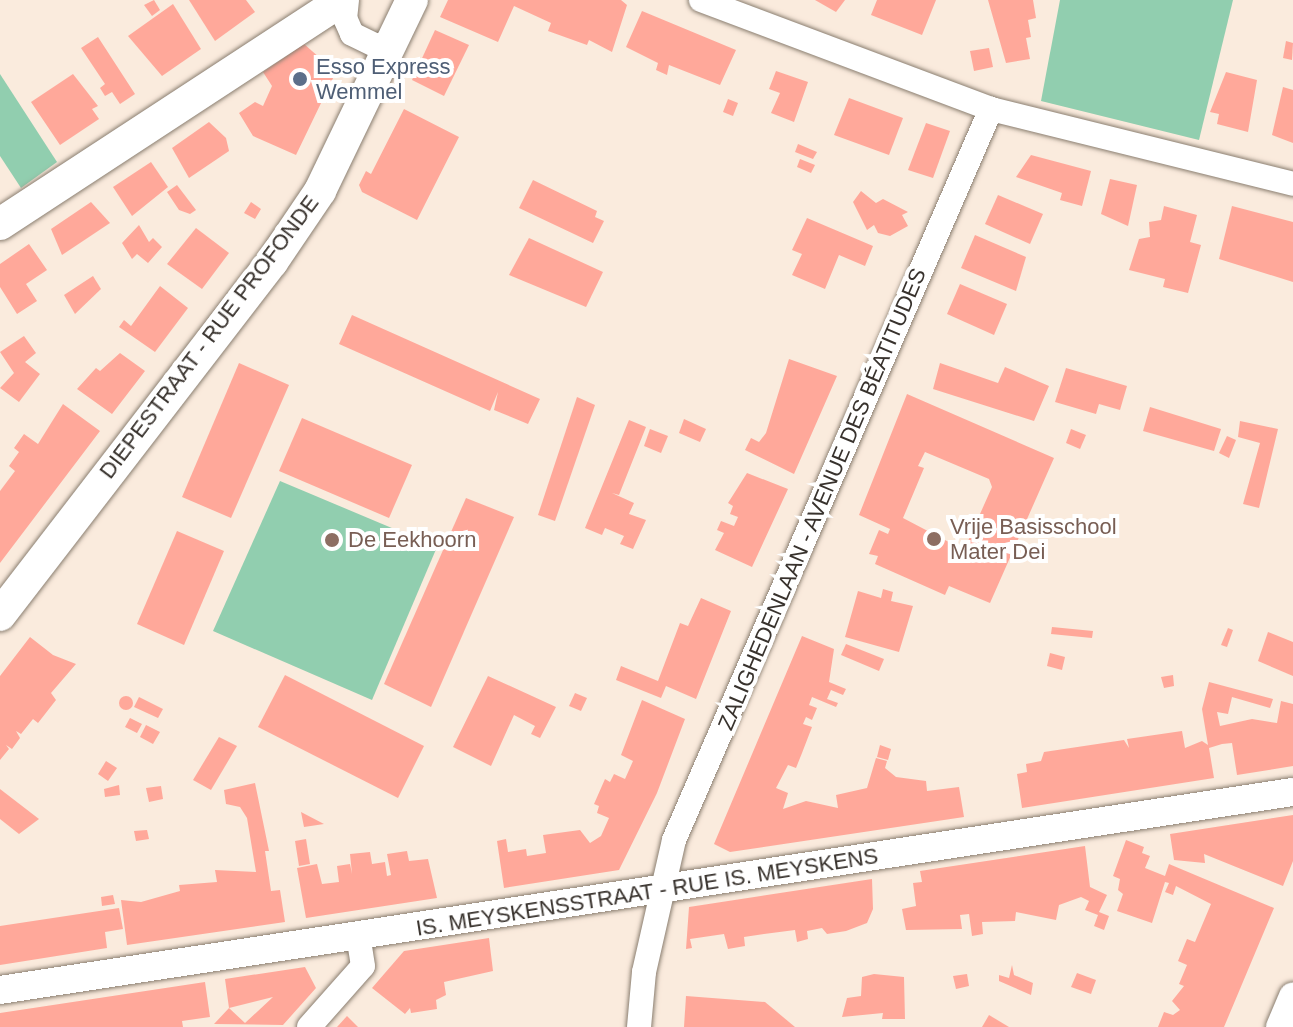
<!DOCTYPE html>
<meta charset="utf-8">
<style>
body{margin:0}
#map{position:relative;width:1293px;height:1027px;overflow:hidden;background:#faebdd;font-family:Helvetica,sans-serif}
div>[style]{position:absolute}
.green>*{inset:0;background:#91ceaf}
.building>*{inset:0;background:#ffa89a}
.round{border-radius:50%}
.roads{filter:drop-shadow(0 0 2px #8a7e70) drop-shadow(0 0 2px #8a7e70)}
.minor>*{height:24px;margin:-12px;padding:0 12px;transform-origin:12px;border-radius:12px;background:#fff}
.tertiary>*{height:28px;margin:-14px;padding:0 14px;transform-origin:14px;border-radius:14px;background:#fff}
.secondary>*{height:32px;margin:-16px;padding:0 16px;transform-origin:16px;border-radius:16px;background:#fff}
.dots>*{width:22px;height:22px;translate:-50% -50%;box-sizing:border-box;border:4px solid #fff;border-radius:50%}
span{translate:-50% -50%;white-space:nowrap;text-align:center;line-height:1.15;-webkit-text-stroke:8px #fff;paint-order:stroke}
.service-label{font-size:22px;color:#4e5e75}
.left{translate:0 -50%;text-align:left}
.street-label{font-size:22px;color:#38322d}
.education-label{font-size:22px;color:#785e54}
</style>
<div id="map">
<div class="green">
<div style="clip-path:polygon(1060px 0,1233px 0,1199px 140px,1041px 101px)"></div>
<div style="clip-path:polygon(0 74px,57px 162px,21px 188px,0 156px)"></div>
<div style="clip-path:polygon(280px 481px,437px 547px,372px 700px,213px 631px)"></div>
</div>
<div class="building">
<div style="clip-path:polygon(154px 0,160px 10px,152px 16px,144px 5px)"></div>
<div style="clip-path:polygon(189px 0,246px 0,255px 12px,215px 41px)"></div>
<div style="clip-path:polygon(448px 0,621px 0,627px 5px,612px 52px,589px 40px,587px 45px,548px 31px,551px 23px,514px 6px,498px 42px,440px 17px)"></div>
<div style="clip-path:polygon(815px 0,845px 0,836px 12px)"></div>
<div style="clip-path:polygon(877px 0,936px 0,922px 35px,871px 15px)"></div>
<div style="clip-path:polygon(988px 0,1033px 0,1036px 18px,1028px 20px,1031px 37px,1026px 38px,1030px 59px,1006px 63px)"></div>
<div style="clip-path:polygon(173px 4px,201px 49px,162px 76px,128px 36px)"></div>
<div style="clip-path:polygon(642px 11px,736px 50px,720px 85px,669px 65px,667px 75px,656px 70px,658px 63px,626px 47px)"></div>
<div style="clip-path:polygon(435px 30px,469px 45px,444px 96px,412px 80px)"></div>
<div style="clip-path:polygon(98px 37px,135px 94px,120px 104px,112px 92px,105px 96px,100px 88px,105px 84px,81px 48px)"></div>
<div style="clip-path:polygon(1286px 41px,1293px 43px,1292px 60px,1283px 58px)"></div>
<div style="clip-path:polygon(304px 44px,336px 72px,296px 155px,253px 136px,239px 113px,255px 102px,263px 106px,272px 86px,263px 72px)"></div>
<div style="clip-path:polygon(989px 48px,993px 67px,974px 71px,970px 51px)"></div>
<div style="clip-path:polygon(776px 71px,808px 82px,794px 122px,771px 113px,780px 93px,769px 89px)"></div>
<div style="clip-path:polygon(1226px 72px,1257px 80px,1248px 132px,1217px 124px,1219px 114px,1210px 112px)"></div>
<div style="clip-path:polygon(73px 74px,98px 106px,92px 109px,99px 119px,60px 145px,31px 102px)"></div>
<div style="clip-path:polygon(1283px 87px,1293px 90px,1293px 143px,1272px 135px)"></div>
<div style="clip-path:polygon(849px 98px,903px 118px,889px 155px,834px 135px)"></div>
<div style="clip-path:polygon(728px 99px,738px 103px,733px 116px,723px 112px)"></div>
<div style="clip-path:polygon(404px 109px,459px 137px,417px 220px,362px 192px,359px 185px,366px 171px,371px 174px)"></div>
<div style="clip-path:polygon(209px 122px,226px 138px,229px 151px,189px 178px,172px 148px)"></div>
<div style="clip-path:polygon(926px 123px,950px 131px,933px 178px,908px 170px)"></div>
<div style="clip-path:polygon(798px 144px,817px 152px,813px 159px,795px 152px)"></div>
<div style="clip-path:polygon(1031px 155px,1091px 171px,1082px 206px,1060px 200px,1062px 193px,1016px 177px)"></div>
<div style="clip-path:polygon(800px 159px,815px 165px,811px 173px,797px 167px)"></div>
<div style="clip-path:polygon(151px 162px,168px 187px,132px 216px,113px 187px)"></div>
<div style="clip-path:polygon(1110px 179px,1137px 185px,1128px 226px,1101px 214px)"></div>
<div style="clip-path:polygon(533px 180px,597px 211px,595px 217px,604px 221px,593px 243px,519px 208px)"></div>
<div style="clip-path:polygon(177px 185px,196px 210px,190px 214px,179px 210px,167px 192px)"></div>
<div style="clip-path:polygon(861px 191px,876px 203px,883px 199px,908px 212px,902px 215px,908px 226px,890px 236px,878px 233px,874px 225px,867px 230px,853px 202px)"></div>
<div style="clip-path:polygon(998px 195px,1043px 214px,1030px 244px,985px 224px)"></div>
<div style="clip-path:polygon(91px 202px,110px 223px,62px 255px,51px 229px)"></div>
<div style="clip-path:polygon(251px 202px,261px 209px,255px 219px,244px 213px)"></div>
<div style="clip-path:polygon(1164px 206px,1197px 215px,1190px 242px,1201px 245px,1188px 293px,1163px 287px,1165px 279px,1129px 270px,1139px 239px,1150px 237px,1149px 222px,1161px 220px)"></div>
<div style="clip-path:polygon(1232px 206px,1293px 222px,1293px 282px,1219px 259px)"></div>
<div style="clip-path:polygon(807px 218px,873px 246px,865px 266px,839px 255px,825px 289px,792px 275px,802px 254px,792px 250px)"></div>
<div style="clip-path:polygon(139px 225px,149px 242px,153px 238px,162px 247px,148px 263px,137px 254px,132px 259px,122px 243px)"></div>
<div style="clip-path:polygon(196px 228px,229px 253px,202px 289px,167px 264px)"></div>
<div style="clip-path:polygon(975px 235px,1026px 257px,1016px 291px,961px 268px)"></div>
<div style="clip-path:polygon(529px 238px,603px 272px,586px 307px,509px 275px)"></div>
<div style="clip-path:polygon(29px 244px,47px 270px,26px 284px,37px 301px,17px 314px,0 287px,0 264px)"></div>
<div style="clip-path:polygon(93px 276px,101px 289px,75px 314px,64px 295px)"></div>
<div style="clip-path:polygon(960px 284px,1007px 304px,994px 335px,947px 314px)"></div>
<div style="clip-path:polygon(160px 286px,188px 308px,155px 352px,119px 327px,124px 320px,131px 326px)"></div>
<div style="clip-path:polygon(352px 315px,540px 399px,528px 424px,494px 410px,498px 392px,490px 411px,339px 344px)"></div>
<div style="clip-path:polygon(24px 336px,36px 353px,25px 362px,40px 374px,19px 402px,0 388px,14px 373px,0 352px)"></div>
<div style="clip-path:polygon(120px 353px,145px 371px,112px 414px,77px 389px,96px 368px,100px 371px)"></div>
<div style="clip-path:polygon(789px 359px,837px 376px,794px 474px,745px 450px,751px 438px,759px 442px,766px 433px)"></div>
<div style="clip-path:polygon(239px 363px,289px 385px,231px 518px,182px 497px)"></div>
<div style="clip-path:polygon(940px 363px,998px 383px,1005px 367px,1049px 386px,1034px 421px,933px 389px)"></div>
<div style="clip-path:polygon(1066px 368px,1127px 386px,1120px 410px,1099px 404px,1096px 414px,1055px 402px)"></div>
<div style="clip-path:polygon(evenodd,907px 394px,1054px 458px,990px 603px,949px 586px,945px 595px,875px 564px,878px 556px,869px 554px,879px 530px,888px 534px,890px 529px,859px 515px,907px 394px,925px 452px,989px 479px,992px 487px,964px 550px,903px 518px,924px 468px,918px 466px,925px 452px)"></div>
<div style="clip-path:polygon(577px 397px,595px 405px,555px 521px,538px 515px)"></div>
<div style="clip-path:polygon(63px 404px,100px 431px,0 563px,0 491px,15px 471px,9px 466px,19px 452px,14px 448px,24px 434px,38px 444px)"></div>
<div style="clip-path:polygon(1150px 407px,1221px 429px,1214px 451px,1143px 431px)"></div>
<div style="clip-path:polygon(302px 418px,412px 465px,389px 518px,279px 471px)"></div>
<div style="clip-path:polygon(684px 419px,706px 429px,700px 442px,679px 433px)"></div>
<div style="clip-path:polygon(629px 420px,646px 427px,619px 495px,612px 493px,634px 503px,629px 514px,646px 520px,633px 549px,620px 544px,624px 536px,605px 528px,602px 535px,585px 528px)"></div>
<div style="clip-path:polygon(1240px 421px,1278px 429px,1259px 508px,1243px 504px,1260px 443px,1238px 437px)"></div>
<div style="clip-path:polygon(650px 429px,668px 436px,661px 453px,644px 446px)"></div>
<div style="clip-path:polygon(1071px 429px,1086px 435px,1080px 449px,1066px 443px)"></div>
<div style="clip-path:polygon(1227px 436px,1236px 440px,1229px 458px,1219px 453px)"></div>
<div style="clip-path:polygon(747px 473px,788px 489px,752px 567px,715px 550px,724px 533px,717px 530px,721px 521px,734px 526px,738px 517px,730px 514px,733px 506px,728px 503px)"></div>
<div style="clip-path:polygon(466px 498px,514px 517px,431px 707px,384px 684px)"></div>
<div style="clip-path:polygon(177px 531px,224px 551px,184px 645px,137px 624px)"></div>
<div style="clip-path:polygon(883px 589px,893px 592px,891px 601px,913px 606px,899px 652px,845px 637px,858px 591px,881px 598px)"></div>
<div style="clip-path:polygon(701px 598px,731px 611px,696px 699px,666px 686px,661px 698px,616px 680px,621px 666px,658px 681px,680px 623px,688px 626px)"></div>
<div style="clip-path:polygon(1052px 627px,1093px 631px,1092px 638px,1051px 634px)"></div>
<div style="clip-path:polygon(1228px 628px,1233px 630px,1227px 647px,1221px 645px)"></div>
<div style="clip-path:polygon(1268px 632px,1293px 642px,1293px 676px,1258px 661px)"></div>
<div style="clip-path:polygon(802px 636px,834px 649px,829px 682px,846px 689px,843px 695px,831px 690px,827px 699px,838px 703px,836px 707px,812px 697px,809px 705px,817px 708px,812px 720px,806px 717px,803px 724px,812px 727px,802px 753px,796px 768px,788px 765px,776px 788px,788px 793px,783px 809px,806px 801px,838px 808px,836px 795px,867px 788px,876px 758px,887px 761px,885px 768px,896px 777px,926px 781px,927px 791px,959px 787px,964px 817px,730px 852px,714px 844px)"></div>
<div style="clip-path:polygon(30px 637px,53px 655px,76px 664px,51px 693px,56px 700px,38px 723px,33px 719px,21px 734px,16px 731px,20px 738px,12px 749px,6px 745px,9px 749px,0 760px,0 676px)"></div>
<div style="clip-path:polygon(846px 644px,884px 659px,879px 671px,841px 655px)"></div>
<div style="clip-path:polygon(1050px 653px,1065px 657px,1062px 670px,1047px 666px)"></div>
<div style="clip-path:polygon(285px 675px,424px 746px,398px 798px,258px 727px)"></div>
<div style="clip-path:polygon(1173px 675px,1174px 686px,1164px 688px,1161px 677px)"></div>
<div style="clip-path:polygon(488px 676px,556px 707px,540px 738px,531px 734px,535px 726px,514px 715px,491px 766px,453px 747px)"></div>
<div style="clip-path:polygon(1209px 682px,1273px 699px,1270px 708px,1232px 697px,1228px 714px,1217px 712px,1220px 726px,1252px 719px,1277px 723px,1281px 701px,1293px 704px,1293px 766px,1237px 775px,1232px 743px,1222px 744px,1209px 748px,1214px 778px,1022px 808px,1017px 774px,1027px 772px,1026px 764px,1041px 761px,1044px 752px,1124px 740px,1129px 748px,1127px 739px,1182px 731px,1185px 748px,1202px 741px,1208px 745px,1202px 709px)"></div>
<div style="clip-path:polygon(575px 693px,587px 698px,581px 711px,569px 706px)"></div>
<div class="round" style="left:119px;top:696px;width:14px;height:14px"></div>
<div style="clip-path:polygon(139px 697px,163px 709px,158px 718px,134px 707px)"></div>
<div style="clip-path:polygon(642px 700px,685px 719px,657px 793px,619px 870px,504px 888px,497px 841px,506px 839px,508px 852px,526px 849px,527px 856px,546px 853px,543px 835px,580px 830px,590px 843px,601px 836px,609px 818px,597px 813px,599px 806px,594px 804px,605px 779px,610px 782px,614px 774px,625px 779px,633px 761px,621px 755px)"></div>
<div style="clip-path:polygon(130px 718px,142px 724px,137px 733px,125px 727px)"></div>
<div style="clip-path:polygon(146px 725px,160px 732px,153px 744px,140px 737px)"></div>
<div style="clip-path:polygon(219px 737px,237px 746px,211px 790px,193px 780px)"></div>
<div style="clip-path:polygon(880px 745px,891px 749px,888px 760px,877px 757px)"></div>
<div style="clip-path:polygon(106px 761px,117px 768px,108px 781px,98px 774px)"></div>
<div style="clip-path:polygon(255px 783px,269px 851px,265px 851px,271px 891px,280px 890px,285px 922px,127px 945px,121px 900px,141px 902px,180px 891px,179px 885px,217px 882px,215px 870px,256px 872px,247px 818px,240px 807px,226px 804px,224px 790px)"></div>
<div style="clip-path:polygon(119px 785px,120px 795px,105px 797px,104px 789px)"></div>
<div style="clip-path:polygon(161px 786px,163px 799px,149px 802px,146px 788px)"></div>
<div style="clip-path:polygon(0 789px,39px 819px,19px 834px,0 819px)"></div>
<div style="clip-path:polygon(301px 812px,324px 824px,304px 827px)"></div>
<div style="clip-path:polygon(1293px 815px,1293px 861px,1283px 886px,1204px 854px,1205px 863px,1174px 860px,1170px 834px)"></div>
<div style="clip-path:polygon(147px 830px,149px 839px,136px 841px,134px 831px)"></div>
<div style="clip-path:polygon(306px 839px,310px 864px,299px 866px,295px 841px)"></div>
<div style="clip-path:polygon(1126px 840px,1144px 847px,1142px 853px,1150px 856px,1145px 868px,1165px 876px,1169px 864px,1274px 908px,1224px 1027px,1158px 1027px,1164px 1012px,1173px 1015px,1180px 1010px,1172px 1001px,1184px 986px,1179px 984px,1187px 965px,1178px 961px,1187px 939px,1195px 942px,1211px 904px,1176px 886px,1173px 895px,1165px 892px,1169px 883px,1165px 882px,1152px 923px,1117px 911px,1123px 894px,1118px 890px,1120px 879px,1113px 876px)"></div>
<div style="clip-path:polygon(1085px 846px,1090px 887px,1107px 895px,1099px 912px,1109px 916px,1104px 930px,1094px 926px,1098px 915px,1085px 910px,1089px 901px,1081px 897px,1059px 905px,1056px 920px,1016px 912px,1015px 921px,982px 922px,983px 934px,972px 936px,969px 914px,960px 915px,962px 929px,906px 930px,902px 909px,916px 906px,913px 883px,922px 882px,920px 871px)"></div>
<div style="clip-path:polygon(407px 851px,409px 861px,428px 859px,437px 898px,306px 918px,297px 868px,317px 864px,322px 884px,339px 882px,337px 866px,350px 864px,352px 874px,350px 854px,370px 852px,372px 864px,385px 862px,387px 876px,391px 875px,387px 854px)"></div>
<div style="clip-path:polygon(872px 879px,873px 909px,867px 923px,846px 931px,827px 934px,822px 928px,807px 931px,808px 939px,797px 942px,795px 930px,764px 934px,744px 937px,745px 946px,728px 949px,724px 934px,690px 939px,692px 948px,686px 949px,689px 907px)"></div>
<div style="clip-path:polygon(113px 895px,115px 904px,102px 906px,101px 897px)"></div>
<div style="clip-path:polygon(119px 908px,123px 929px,105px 932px,107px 948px,0 965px,0 926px)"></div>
<div style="clip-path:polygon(489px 938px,493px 971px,444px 982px,446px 995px,436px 1000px,437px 1009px,411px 1013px,410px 1008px,405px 1014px,372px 988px,404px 951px)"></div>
<div style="clip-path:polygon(1012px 965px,1014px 975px,1033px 983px,1031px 995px,999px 981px,999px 975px,1009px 978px)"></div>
<div style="clip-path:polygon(305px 967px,316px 988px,283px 1025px,214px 1024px,229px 1008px,245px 1023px,273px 997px,229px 1008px,225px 979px)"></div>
<div style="clip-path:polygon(1077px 973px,1096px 980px,1091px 994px,1071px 987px)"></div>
<div style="clip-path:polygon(874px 974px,904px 977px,905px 1019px,882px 1019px,883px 1013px,842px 1017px,847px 998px,861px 996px,862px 977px)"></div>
<div style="clip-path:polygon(967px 974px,969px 986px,956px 989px,953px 976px)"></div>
<div style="clip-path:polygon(205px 982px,210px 1017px,182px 1021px,183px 1027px,0 1027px,0 1013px)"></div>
<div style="clip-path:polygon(686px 996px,765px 1002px,795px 1027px,684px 1027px)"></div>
<div style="clip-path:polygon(989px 1015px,1009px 1027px,982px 1027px)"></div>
<div style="clip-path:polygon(347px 1016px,358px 1027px,337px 1027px)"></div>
</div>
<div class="roads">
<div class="minor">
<div style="left:347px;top:0;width:18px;rotate:96deg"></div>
<div style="left:345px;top:18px;width:17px;rotate:66deg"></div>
<div style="left:352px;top:34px;width:28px;rotate:26deg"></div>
<div style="left:377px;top:46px;width:19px;rotate:-18deg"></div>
<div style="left:701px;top:0;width:310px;rotate:20.6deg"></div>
<div style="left:991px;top:109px;width:311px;rotate:13.9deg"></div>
<div style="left:309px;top:1027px;width:81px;rotate:-48.5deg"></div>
<div style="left:363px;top:966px;width:31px;rotate:-99deg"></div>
<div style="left:639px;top:1027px;width:55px;rotate:-84.8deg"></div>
<div style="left:644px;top:972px;width:135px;rotate:-77.2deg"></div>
<div style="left:674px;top:840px;width:797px;rotate:-66.56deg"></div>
</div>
<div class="tertiary">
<div style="left:0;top:990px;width:1308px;rotate:-8.71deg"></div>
<div style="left:1280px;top:1027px;width:33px;rotate:-67deg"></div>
</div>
<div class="secondary">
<div style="left:0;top:224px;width:409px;rotate:-33.2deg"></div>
<div style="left:0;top:615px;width:446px;rotate:-52.4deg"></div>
<div style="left:272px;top:262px;width:86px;rotate:-55.9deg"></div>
<div style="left:320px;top:191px;width:212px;rotate:-64.3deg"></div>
</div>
</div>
<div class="dots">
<div style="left:300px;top:79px;background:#5c6f8a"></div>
<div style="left:934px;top:539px;background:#8d6e63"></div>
<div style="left:332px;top:540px;background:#8d6e63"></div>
</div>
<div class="service-label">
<span class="left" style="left:316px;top:79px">Esso Express<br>Wemmel</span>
</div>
<div class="street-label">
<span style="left:209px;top:337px;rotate:-53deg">DIEPESTRAAT - RUE PROFONDE</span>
<span style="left:822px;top:499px;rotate:-67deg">ZALIGHEDENLAAN - AVENUE DES BÉATITUDES</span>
<span style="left:647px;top:892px;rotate:-9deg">IS. MEYSKENSSTRAAT - RUE IS. MEYSKENS</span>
</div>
<div class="education-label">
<span class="left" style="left:950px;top:539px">Vrije Basisschool<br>Mater Dei</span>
<span class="left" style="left:348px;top:540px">De Eekhoorn</span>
</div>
</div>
